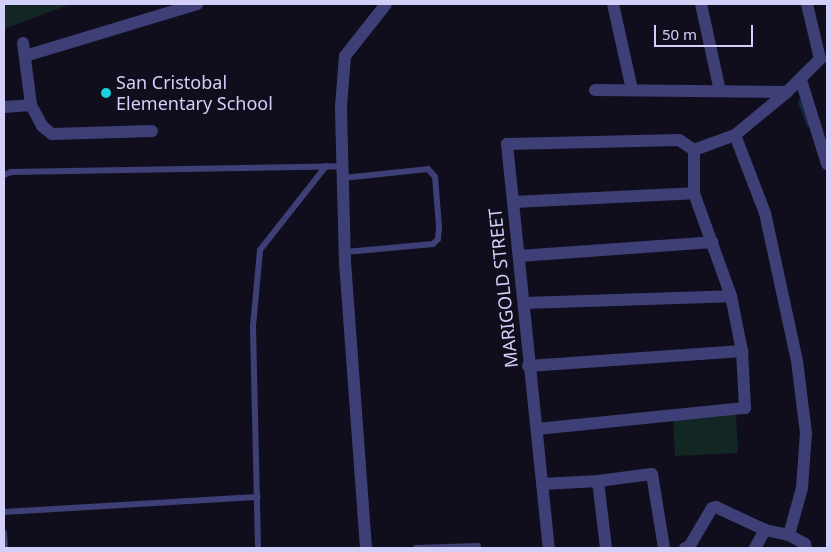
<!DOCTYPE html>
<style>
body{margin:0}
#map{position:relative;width:831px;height:552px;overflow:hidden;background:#100e1d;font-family:"Noto Sans",sans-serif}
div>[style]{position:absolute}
.green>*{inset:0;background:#122624}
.stream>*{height:4px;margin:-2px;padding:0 2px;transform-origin:2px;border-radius:2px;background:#142841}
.service>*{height:6px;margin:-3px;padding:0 3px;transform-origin:3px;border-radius:3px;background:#3e3f77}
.minor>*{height:12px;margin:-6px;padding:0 6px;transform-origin:6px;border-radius:6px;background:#3e3f77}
.dots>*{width:14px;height:14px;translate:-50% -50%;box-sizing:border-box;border:2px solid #100e1d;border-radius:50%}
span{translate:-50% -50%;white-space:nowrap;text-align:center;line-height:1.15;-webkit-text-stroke:4px #100e1d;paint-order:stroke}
.poi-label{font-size:18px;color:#d2d0f9}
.left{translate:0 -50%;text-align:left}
.street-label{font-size:18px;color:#d2d0f9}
.frame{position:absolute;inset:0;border:5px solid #d2d0f9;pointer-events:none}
.scale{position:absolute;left:654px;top:25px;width:99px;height:22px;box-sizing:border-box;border:2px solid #d2d0f9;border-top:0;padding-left:6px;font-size:15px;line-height:18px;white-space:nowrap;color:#d2d0f9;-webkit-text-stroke:4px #100e1d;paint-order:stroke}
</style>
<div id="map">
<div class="green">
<div style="clip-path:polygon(4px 4px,71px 4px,4px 29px)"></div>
<div style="clip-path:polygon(736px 414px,738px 453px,675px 456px,673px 417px)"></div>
</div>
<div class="stream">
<div style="left:800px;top:102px;width:25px;rotate:69deg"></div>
</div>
<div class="service">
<div style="left:4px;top:175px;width:8px;rotate:-23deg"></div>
<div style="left:11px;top:172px;width:332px;rotate:-1deg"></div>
<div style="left:343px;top:178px;width:85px;rotate:-6deg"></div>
<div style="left:428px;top:169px;width:11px;rotate:49deg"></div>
<div style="left:435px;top:177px;width:50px;rotate:85.4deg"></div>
<div style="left:439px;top:227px;width:12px;rotate:95deg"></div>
<div style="left:438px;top:239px;width:7px;rotate:135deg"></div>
<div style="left:433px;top:244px;width:88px;rotate:174.8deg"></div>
<div style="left:4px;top:512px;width:254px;rotate:-3.4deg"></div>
<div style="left:4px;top:533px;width:15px;rotate:86deg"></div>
<div style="left:258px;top:548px;width:222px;rotate:-91.3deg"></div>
<div style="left:253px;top:326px;width:76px;rotate:-84.7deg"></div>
<div style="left:260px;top:250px;width:107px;rotate:-51.8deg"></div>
<div style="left:416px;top:548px;width:62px;rotate:-1.8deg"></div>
</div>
<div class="minor">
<div style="left:613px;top:4px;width:88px;rotate:77.5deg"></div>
<div style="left:701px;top:4px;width:89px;rotate:77.7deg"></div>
<div style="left:23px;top:43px;width:63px;rotate:82.6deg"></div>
<div style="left:31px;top:105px;width:24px;rotate:62deg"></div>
<div style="left:42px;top:126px;width:13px;rotate:39deg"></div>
<div style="left:52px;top:134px;width:100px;rotate:-1.7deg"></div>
<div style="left:25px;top:56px;width:180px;rotate:-16.8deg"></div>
<div style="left:801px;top:80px;width:88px;rotate:72.8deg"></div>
<div style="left:595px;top:90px;width:192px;rotate:0.6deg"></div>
<div style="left:4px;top:107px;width:27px;rotate:-4deg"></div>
<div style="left:735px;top:135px;width:84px;rotate:69deg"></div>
<div style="left:765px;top:213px;width:151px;rotate:77.8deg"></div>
<div style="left:797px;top:361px;width:73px;rotate:82.9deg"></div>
<div style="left:806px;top:433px;width:55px;rotate:94.2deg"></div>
<div style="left:802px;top:488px;width:49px;rotate:105.5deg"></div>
<div style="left:694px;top:150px;width:44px;rotate:-20.1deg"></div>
<div style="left:735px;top:135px;width:67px;rotate:-39.6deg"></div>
<div style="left:787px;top:92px;width:47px;rotate:-45deg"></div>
<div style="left:820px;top:59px;width:57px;rotate:-103.3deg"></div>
<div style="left:513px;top:202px;width:181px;rotate:-2.8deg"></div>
<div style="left:519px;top:256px;width:194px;rotate:-4.1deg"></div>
<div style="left:524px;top:303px;width:207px;rotate:-1.9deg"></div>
<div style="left:528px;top:366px;width:215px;rotate:-4deg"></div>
<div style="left:537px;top:429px;width:209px;rotate:-5.8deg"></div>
<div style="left:745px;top:408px;width:57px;rotate:-93deg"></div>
<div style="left:742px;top:351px;width:56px;rotate:-101.3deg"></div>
<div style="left:731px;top:296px;width:109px;rotate:-109.8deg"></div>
<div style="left:694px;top:193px;width:43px;rotate:-90deg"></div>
<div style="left:694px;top:150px;width:18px;rotate:-146deg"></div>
<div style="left:679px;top:140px;width:172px;rotate:178.7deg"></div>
<div style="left:507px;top:144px;width:406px;rotate:84.1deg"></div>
<div style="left:598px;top:481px;width:67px;rotate:83.2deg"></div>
<div style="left:542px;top:484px;width:56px;rotate:-3.1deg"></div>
<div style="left:598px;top:481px;width:54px;rotate:-7.4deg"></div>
<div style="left:652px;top:474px;width:75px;rotate:80.8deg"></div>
<div style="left:366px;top:548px;width:286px;rotate:-94.2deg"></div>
<div style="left:345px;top:263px;width:157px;rotate:-91.5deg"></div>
<div style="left:341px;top:106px;width:50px;rotate:-85.4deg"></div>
<div style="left:345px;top:56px;width:66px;rotate:-51.7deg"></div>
<div style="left:685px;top:548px;width:4px;rotate:-14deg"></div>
<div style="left:689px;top:547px;width:45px;rotate:-59.5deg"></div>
<div style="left:712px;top:508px;width:4px;rotate:-14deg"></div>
<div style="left:716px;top:507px;width:54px;rotate:25.1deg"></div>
<div style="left:765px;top:530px;width:25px;rotate:12deg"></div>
<div style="left:789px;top:535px;width:18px;rotate:29deg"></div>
<div style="left:805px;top:544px;width:4px;rotate:76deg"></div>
<div style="left:755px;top:548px;width:21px;rotate:-61deg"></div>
</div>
<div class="dots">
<div style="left:106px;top:93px;background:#1ad2db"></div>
</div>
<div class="poi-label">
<span class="left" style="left:116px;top:93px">San Cristobal<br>Elementary School</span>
</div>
<div class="street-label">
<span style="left:503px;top:288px;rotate:-96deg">MARIGOLD STREET</span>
</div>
<div class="frame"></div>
<div class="scale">50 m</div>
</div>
